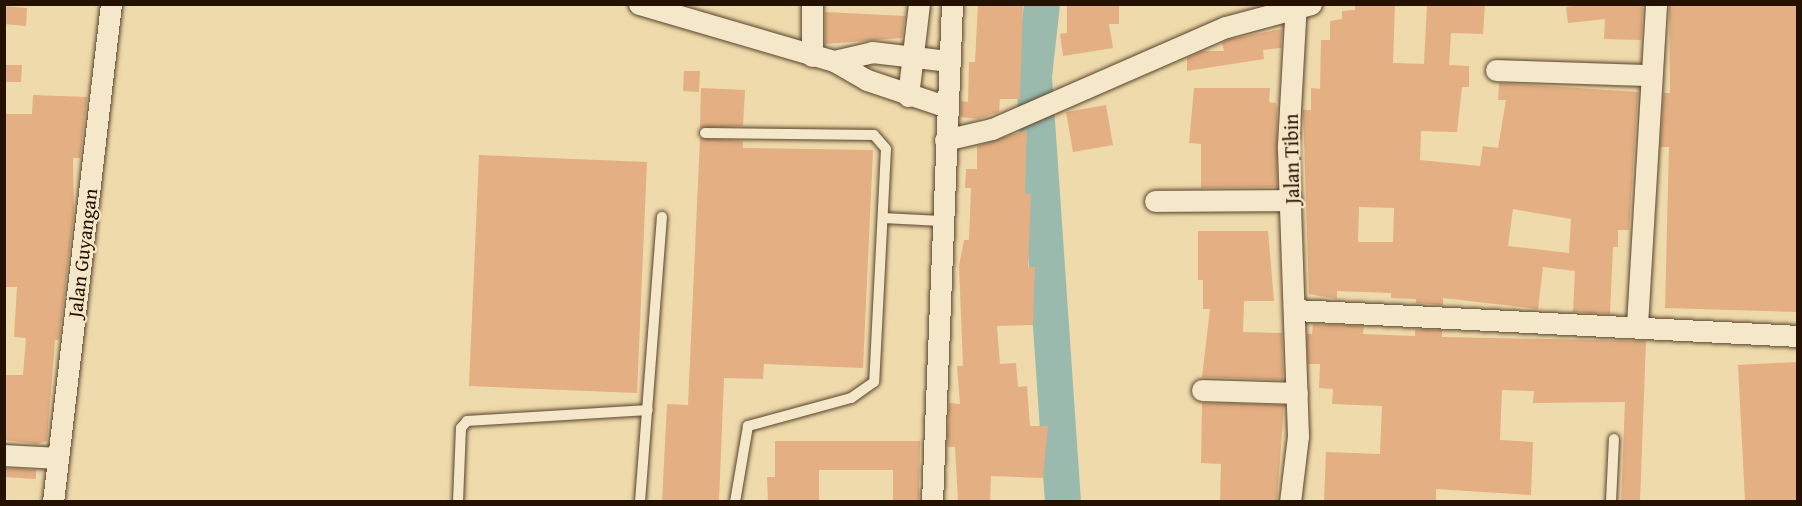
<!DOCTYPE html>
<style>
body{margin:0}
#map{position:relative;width:1802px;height:506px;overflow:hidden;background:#efdaac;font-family:"Gentium Book Plus",serif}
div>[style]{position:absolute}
.river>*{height:36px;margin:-18px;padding:0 18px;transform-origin:18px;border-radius:18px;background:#9abaad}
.building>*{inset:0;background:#e3af83}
.roads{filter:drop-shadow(0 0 2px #57432b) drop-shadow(0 0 2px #57432b)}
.service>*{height:10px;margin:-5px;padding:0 5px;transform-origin:5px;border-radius:5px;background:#f5e7c9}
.minor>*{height:21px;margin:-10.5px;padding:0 10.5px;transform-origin:10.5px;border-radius:10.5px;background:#f5e7c9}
span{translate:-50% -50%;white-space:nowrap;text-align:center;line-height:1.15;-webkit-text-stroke:4.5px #f5e7c9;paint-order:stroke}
.street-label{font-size:20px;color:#241100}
.frame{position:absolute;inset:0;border:6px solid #241100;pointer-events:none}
</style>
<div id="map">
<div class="river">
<div style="left:1042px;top:4px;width:73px;rotate:96.3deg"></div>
<div style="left:1034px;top:77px;width:426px;rotate:86.1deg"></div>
</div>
<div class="building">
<div style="clip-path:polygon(978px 4px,1023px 4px,1020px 99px,1000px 99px,999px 112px,978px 119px,961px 117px,961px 101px,968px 102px,969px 62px,975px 62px)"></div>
<div style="clip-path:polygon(1067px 4px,1119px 4px,1119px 24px,1109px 24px,1113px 48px,1063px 56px,1060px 34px,1067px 33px)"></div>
<div style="clip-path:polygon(evenodd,1355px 4px,1395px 5px,1393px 63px,1424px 64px,1427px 4px,1485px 4px,1483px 34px,1451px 33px,1449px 65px,1469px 66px,1469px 87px,1462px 87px,1457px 132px,1421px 131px,1420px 160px,1480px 166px,1483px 146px,1498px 148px,1506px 100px,1498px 100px,1499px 83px,1638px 92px,1629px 230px,1618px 230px,1618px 247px,1613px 247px,1610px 314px,1573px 312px,1575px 271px,1543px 267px,1538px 309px,1443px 298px,1443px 305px,1416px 303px,1416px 299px,1391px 298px,1391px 293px,1337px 291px,1337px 299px,1309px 294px,1303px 110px,1311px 110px,1311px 88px,1320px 89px,1321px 40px,1330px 40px,1330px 21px,1342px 19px,1342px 11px,1355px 10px,1355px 4px,1359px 207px,1394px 208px,1393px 242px,1358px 242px,1359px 207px,1355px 4px,1513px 209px,1571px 219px,1569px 253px,1508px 246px,1513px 209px)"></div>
<div style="clip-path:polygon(1593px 4px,1643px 4px,1641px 40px,1604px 39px,1605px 19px,1568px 23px,1566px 7px)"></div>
<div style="clip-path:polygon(1669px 4px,1797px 4px,1797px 312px,1665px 308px,1669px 147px,1660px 147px,1664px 93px,1670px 93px)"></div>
<div style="clip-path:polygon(4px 6px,27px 8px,26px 26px,4px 24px)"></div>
<div style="clip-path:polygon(825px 12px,905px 16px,902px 38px,825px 44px)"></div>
<div style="clip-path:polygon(1282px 29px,1281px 48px,1263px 50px,1264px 59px,1187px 71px,1187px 58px,1202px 51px,1224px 51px,1222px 43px,1230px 39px)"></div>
<div style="clip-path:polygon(4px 65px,22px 65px,21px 82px,4px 82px)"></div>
<div style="clip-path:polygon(684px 71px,700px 71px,699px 92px,683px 91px)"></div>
<div style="clip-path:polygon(701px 88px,745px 90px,743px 126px,700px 128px)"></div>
<div style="clip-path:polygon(1194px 88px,1270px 88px,1269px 102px,1276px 103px,1277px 110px,1277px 187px,1201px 188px,1201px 144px,1189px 143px)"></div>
<div style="clip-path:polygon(33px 95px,87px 97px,80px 158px,73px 158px,74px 213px,59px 340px,55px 340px,47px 441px,37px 444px,4px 440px,4px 375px,23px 375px,26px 338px,14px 337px,17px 287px,4px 287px,4px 114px,32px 114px)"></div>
<div style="clip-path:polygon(1106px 105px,1113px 145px,1073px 152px,1066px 112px)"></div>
<div style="clip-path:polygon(1027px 130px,1025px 193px,1031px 194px,1028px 267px,1035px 267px,1033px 325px,997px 326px,1000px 364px,1016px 363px,1018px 387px,1027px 386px,1030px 426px,1048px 426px,1043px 478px,991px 476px,990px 501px,958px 500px,955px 447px,947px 447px,949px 403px,960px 404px,957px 366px,963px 366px,959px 266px,964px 240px,969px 240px,971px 188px,965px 188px,966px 169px,977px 169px,977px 146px)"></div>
<div style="clip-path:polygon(700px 138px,743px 141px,743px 148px,873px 150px,863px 368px,764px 364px,763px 379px,724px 378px,719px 501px,662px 501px,667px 404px,688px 405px)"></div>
<div style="clip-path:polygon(479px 155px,647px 162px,637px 393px,469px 386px)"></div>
<div style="clip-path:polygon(1198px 231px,1268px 231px,1274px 301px,1244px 301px,1243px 332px,1282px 333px,1283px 380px,1202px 377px,1210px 309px,1203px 309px,1203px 280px,1198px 280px)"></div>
<div style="clip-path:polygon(1313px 324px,1364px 326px,1363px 334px,1415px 336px,1415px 329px,1442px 330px,1442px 337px,1646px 341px,1640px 501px,1621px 501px,1625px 402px,1533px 403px,1534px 391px,1502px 390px,1500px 440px,1533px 442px,1531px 495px,1436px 489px,1436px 501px,1324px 501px,1326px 452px,1380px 454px,1382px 406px,1332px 404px,1333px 389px,1319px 388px,1320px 364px,1308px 364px,1307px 334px,1312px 334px)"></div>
<div style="clip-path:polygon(1797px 362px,1797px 501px,1745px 501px,1738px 365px)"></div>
<div style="clip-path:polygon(1202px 403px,1284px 405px,1277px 501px,1220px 501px,1221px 464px,1201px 463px)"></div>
<div style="clip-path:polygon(775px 441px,920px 441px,919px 501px,893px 501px,893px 470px,819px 470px,819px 501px,768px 501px,767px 477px,775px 477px)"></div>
<div style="clip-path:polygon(5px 468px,36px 470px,36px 479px,4px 477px)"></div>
</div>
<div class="roads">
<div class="service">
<div style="left:705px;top:133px;width:169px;rotate:0.7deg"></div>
<div style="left:874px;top:135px;width:18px;rotate:49deg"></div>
<div style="left:886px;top:149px;width:233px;rotate:92.9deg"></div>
<div style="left:874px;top:382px;width:28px;rotate:145deg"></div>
<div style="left:851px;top:398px;width:107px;rotate:164.8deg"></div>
<div style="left:748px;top:426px;width:77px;rotate:99.7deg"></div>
<div style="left:883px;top:218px;width:58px;rotate:3deg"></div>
<div style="left:458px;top:502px;width:74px;rotate:-87.7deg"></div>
<div style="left:461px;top:428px;width:9px;rotate:-49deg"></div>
<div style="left:467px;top:421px;width:181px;rotate:-3.5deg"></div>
<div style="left:640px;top:502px;width:286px;rotate:-85.6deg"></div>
<div style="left:1611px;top:502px;width:63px;rotate:-87.3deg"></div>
</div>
<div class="minor">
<div style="left:639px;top:4px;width:203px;rotate:16.3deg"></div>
<div style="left:834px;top:61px;width:38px;rotate:30deg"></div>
<div style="left:867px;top:80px;width:84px;rotate:18.6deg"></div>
<div style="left:812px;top:56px;width:52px;rotate:-90deg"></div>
<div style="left:834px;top:61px;width:39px;rotate:-13deg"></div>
<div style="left:872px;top:52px;width:78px;rotate:6.7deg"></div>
<div style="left:1496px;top:70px;width:154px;rotate:1.9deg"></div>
<div style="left:908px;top:96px;width:93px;rotate:-83.2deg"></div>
<div style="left:945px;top:140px;width:48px;rotate:-13.2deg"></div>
<div style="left:992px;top:129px;width:255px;rotate:-23.6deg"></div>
<div style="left:1226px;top:27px;width:88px;rotate:-15.1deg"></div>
<div style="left:1155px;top:201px;width:136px;rotate:-0.4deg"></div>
<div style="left:1296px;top:310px;width:503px;rotate:2.96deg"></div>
<div style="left:1637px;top:325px;width:322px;rotate:-86.6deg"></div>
<div style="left:1202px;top:390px;width:95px;rotate:1.8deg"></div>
<div style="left:4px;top:455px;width:54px;rotate:3.2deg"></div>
<div style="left:53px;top:502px;width:501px;rotate:-83.36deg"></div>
<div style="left:932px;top:502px;width:498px;rotate:-87.7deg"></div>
<div style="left:1290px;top:502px;width:66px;rotate:-83.1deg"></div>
<div style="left:1298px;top:436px;width:291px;rotate:-92deg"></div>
<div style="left:1288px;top:145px;width:141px;rotate:-86.8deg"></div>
</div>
</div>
<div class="street-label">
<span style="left:1291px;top:159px;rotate:-91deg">Jalan Tibin</span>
<span style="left:82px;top:253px;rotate:-83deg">Jalan Guyangan</span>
</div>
<div class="frame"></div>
</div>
